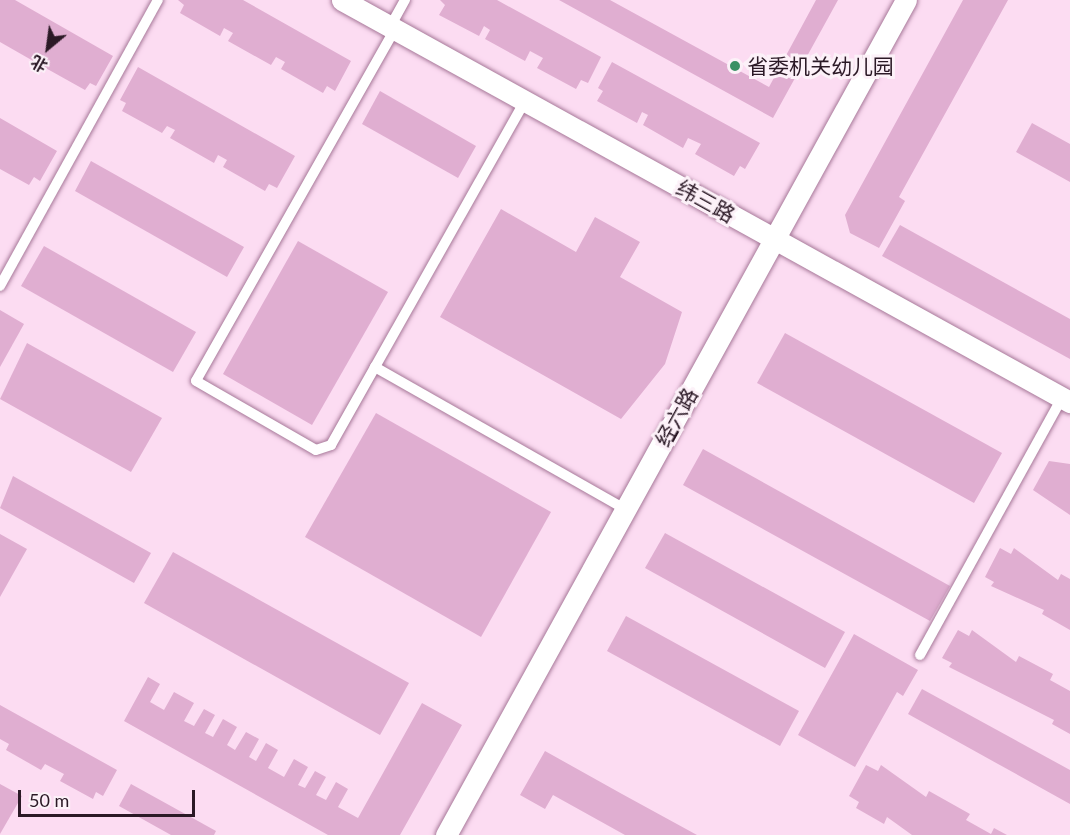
<!DOCTYPE html>
<meta charset="utf-8">
<style>
body{margin:0}
#map{position:relative;width:1070px;height:835px;overflow:hidden;background:#fcdcf2;font-family:Lato,"Noto Sans SC",sans-serif}
div>[style]{position:absolute}
.building>*{inset:0;background:#e0aed1}
.roads{filter:drop-shadow(0 0 2px #a77899) drop-shadow(0 0 2px #a77899)}
.lane>*{height:10px;margin:-5px;padding:0 5px;transform-origin:5px;border-radius:5px;background:#fff}
.street>*{height:21px;margin:-10.5px;padding:0 10.5px;transform-origin:10.5px;border-radius:10.5px;background:#fff}
.dots>*{width:16px;height:16px;translate:-50% -50%;box-sizing:border-box;border:3px solid #fcf1f8;border-radius:50%}
span{translate:-50% -50%;white-space:nowrap;text-align:center;line-height:1.15;-webkit-text-stroke:6px #fcf1f8;paint-order:stroke}
.poi-label{font-size:21px;color:#2b1926}
.left{translate:0 -50%;text-align:left}
.street-label{font-size:21px;color:#2b1926}
.north{position:absolute;left:18px;top:18px;width:60px;height:60px;-webkit-text-stroke:4px #fcf1f8;paint-order:stroke;rotate:209deg;font-size:16px;font-weight:700;line-height:24px;text-align:center;color:#2b1926}
.north::after{content:'';display:block;margin:auto;width:21px;height:27px;background:#2b1926;clip-path:polygon(50% 0,100% 100%,50% 72%,0 100%)}
.scale{position:absolute;left:18px;top:790px;width:177px;height:27px;box-sizing:border-box;border:3px solid #2b1926;border-top:0;padding-left:8px;font-size:18px;line-height:21px;white-space:nowrap;color:#2b1926;-webkit-text-stroke:4px #fcf1f8;paint-order:stroke}
</style>
<div id="map">
<div class="building">
<div style="clip-path:polygon(0 0,15px 0,113px 56px,96px 86px,90px 83px,85px 90px,42px 66px,46px 58px,39px 54px,35px 62px,0 42px)"></div>
<div style="clip-path:polygon(178px 0,243px 0,351px 61px,335px 91px,327px 86px,323px 93px,281px 69px,285px 62px,276px 57px,271px 65px,228px 41px,233px 33px,224px 28px,220px 36px,180px 13px,184px 5px)"></div>
<div style="clip-path:polygon(440px 0,497px 0,601px 57px,588px 83px,581px 80px,576px 89px,537px 68px,543px 58px,530px 51px,525px 61px,485px 39px,490px 30px,484px 26px,479px 36px,439px 15px,445px 5px)"></div>
<div style="clip-path:polygon(559px 0,610px 0,769px 87px,816px 0,838px 0,773px 118px)"></div>
<div style="clip-path:polygon(963px 0,1008px 0,899px 197px,905px 201px,879px 248px,850px 233px,845px 215px)"></div>
<div style="clip-path:polygon(612px 62px,760px 143px,745px 169px,740px 166px,734px 176px,695px 154px,701px 144px,688px 138px,683px 148px,643px 125px,648px 115px,642px 112px,637px 123px,597px 101px,603px 91px,598px 88px)"></div>
<div style="clip-path:polygon(138px 67px,295px 156px,277px 188px,269px 184px,265px 191px,223px 167px,227px 160px,218px 155px,214px 163px,170px 138px,175px 130px,167px 126px,162px 133px,122px 111px,126px 103px,120px 100px)"></div>
<div style="clip-path:polygon(380px 91px,476px 146px,458px 178px,362px 124px)"></div>
<div style="clip-path:polygon(0 118px,57px 151px,40px 181px,34px 177px,29px 185px,0 169px)"></div>
<div style="clip-path:polygon(1032px 123px,1070px 144px,1070px 182px,1016px 152px)"></div>
<div style="clip-path:polygon(91px 161px,244px 247px,227px 277px,75px 191px)"></div>
<div style="clip-path:polygon(501px 209px,576px 252px,595px 217px,640px 242px,620px 277px,682px 312px,665px 364px,621px 419px,440px 317px)"></div>
<div style="clip-path:polygon(900px 225px,1070px 319px,1070px 359px,882px 256px)"></div>
<div style="clip-path:polygon(298px 241px,388px 292px,312px 425px,223px 374px)"></div>
<div style="clip-path:polygon(44px 246px,196px 332px,173px 372px,21px 286px)"></div>
<div style="clip-path:polygon(0 310px,24px 324px,0 367px)"></div>
<div style="clip-path:polygon(785px 333px,1002px 453px,974px 503px,757px 383px)"></div>
<div style="clip-path:polygon(27px 343px,162px 418px,131px 472px,0 399px)"></div>
<div style="clip-path:polygon(376px 413px,551px 512px,481px 637px,305px 537px)"></div>
<div style="clip-path:polygon(703px 449px,950px 586px,930px 621px,683px 485px)"></div>
<div style="clip-path:polygon(1049px 461px,1070px 464px,1070px 515px,1033px 490px)"></div>
<div style="clip-path:polygon(13px 476px,151px 553px,134px 583px,0 508px)"></div>
<div style="clip-path:polygon(665px 533px,845px 632px,825px 668px,645px 568px)"></div>
<div style="clip-path:polygon(0 534px,27px 549px,0 597px)"></div>
<div style="clip-path:polygon(1000px 548px,1011px 554px,1014px 548px,1058px 580px,1061px 574px,1070px 579px,1070px 630px,1042px 614px,1044px 610px,991px 586px,994px 582px,985px 577px)"></div>
<div style="clip-path:polygon(173px 552px,409px 683px,380px 735px,144px 603px)"></div>
<div style="clip-path:polygon(626px 616px,799px 711px,780px 746px,607px 651px)"></div>
<div style="clip-path:polygon(958px 630px,969px 636px,972px 630px,1016px 662px,1019px 656px,1053px 674px,1050px 680px,1070px 691px,1070px 734px,1052px 724px,1054px 720px,949px 667px,952px 663px,942px 658px)"></div>
<div style="clip-path:polygon(854px 634px,918px 670px,903px 696px,897px 692px,855px 767px,798px 735px)"></div>
<div style="clip-path:polygon(148px 677px,160px 684px,150px 702px,164px 710px,174px 692px,194px 703px,184px 721px,194px 726px,204px 709px,215px 715px,205px 733px,213px 737px,223px 719px,237px 727px,227px 745px,235px 750px,246px 732px,259px 739px,249px 757px,256px 761px,266px 743px,278px 750px,268px 768px,284px 777px,294px 759px,308px 767px,298px 785px,305px 788px,315px 771px,326px 777px,316px 795px,326px 800px,336px 782px,348px 789px,338px 807px,358px 818px,422px 703px,462px 725px,400px 835px,328px 835px,124px 721px)"></div>
<div style="clip-path:polygon(922px 689px,1070px 770px,1070px 804px,908px 714px)"></div>
<div style="clip-path:polygon(0 705px,117px 770px,103px 796px,96px 792px,93px 799px,60px 781px,64px 774px,45px 764px,41px 770px,6px 750px,9px 744px,0 739px)"></div>
<div style="clip-path:polygon(545px 751px,622px 794px,697px 835px,625px 835px,553px 795px,545px 809px,520px 795px)"></div>
<div style="clip-path:polygon(866px 765px,878px 771px,881px 765px,926px 797px,929px 791px,970px 814px,966px 820px,991px 834px,994px 828px,1007px 835px,912px 835px,887px 817px,884px 824px,856px 808px,859px 802px,849px 796px)"></div>
<div style="clip-path:polygon(0 784px,22px 796px,0 834px)"></div>
<div style="clip-path:polygon(131px 784px,216px 831px,214px 835px,171px 835px,119px 806px)"></div>
</div>
<div class="roads">
<div class="lane">
<div style="left:390px;top:27px;width:31px;rotate:-61deg"></div>
<div style="left:395px;top:29px;width:404px;rotate:119.5deg"></div>
<div style="left:196px;top:381px;width:138px;rotate:29.9deg"></div>
<div style="left:316px;top:450px;width:16px;rotate:-18deg"></div>
<div style="left:331px;top:445px;width:90px;rotate:-60.6deg"></div>
<div style="left:375px;top:367px;width:288px;rotate:29.6deg"></div>
<div style="left:0;top:286px;width:327px;rotate:-61.1deg"></div>
<div style="left:375px;top:367px;width:305px;rotate:-60.6deg"></div>
<div style="left:920px;top:655px;width:294px;rotate:-61.1deg"></div>
</div>
<div class="street">
<div style="left:342px;top:0;width:832px;rotate:28.91deg"></div>
<div style="left:446px;top:835px;width:953px;rotate:-61.15deg"></div>
</div>
</div>
<div class="dots">
<div style="left:735px;top:66px;background:#3a9064"></div>
</div>
<div class="poi-label">
<span class="left" style="left:747px;top:66px">省委机关幼儿园</span>
</div>
<div class="street-label">
<span style="left:706px;top:201px;rotate:29deg">纬三路</span>
<span style="left:676px;top:417px;rotate:-61deg">经六路</span>
</div>
<div class="north">北</div>
<div class="scale">50 m</div>
</div>
